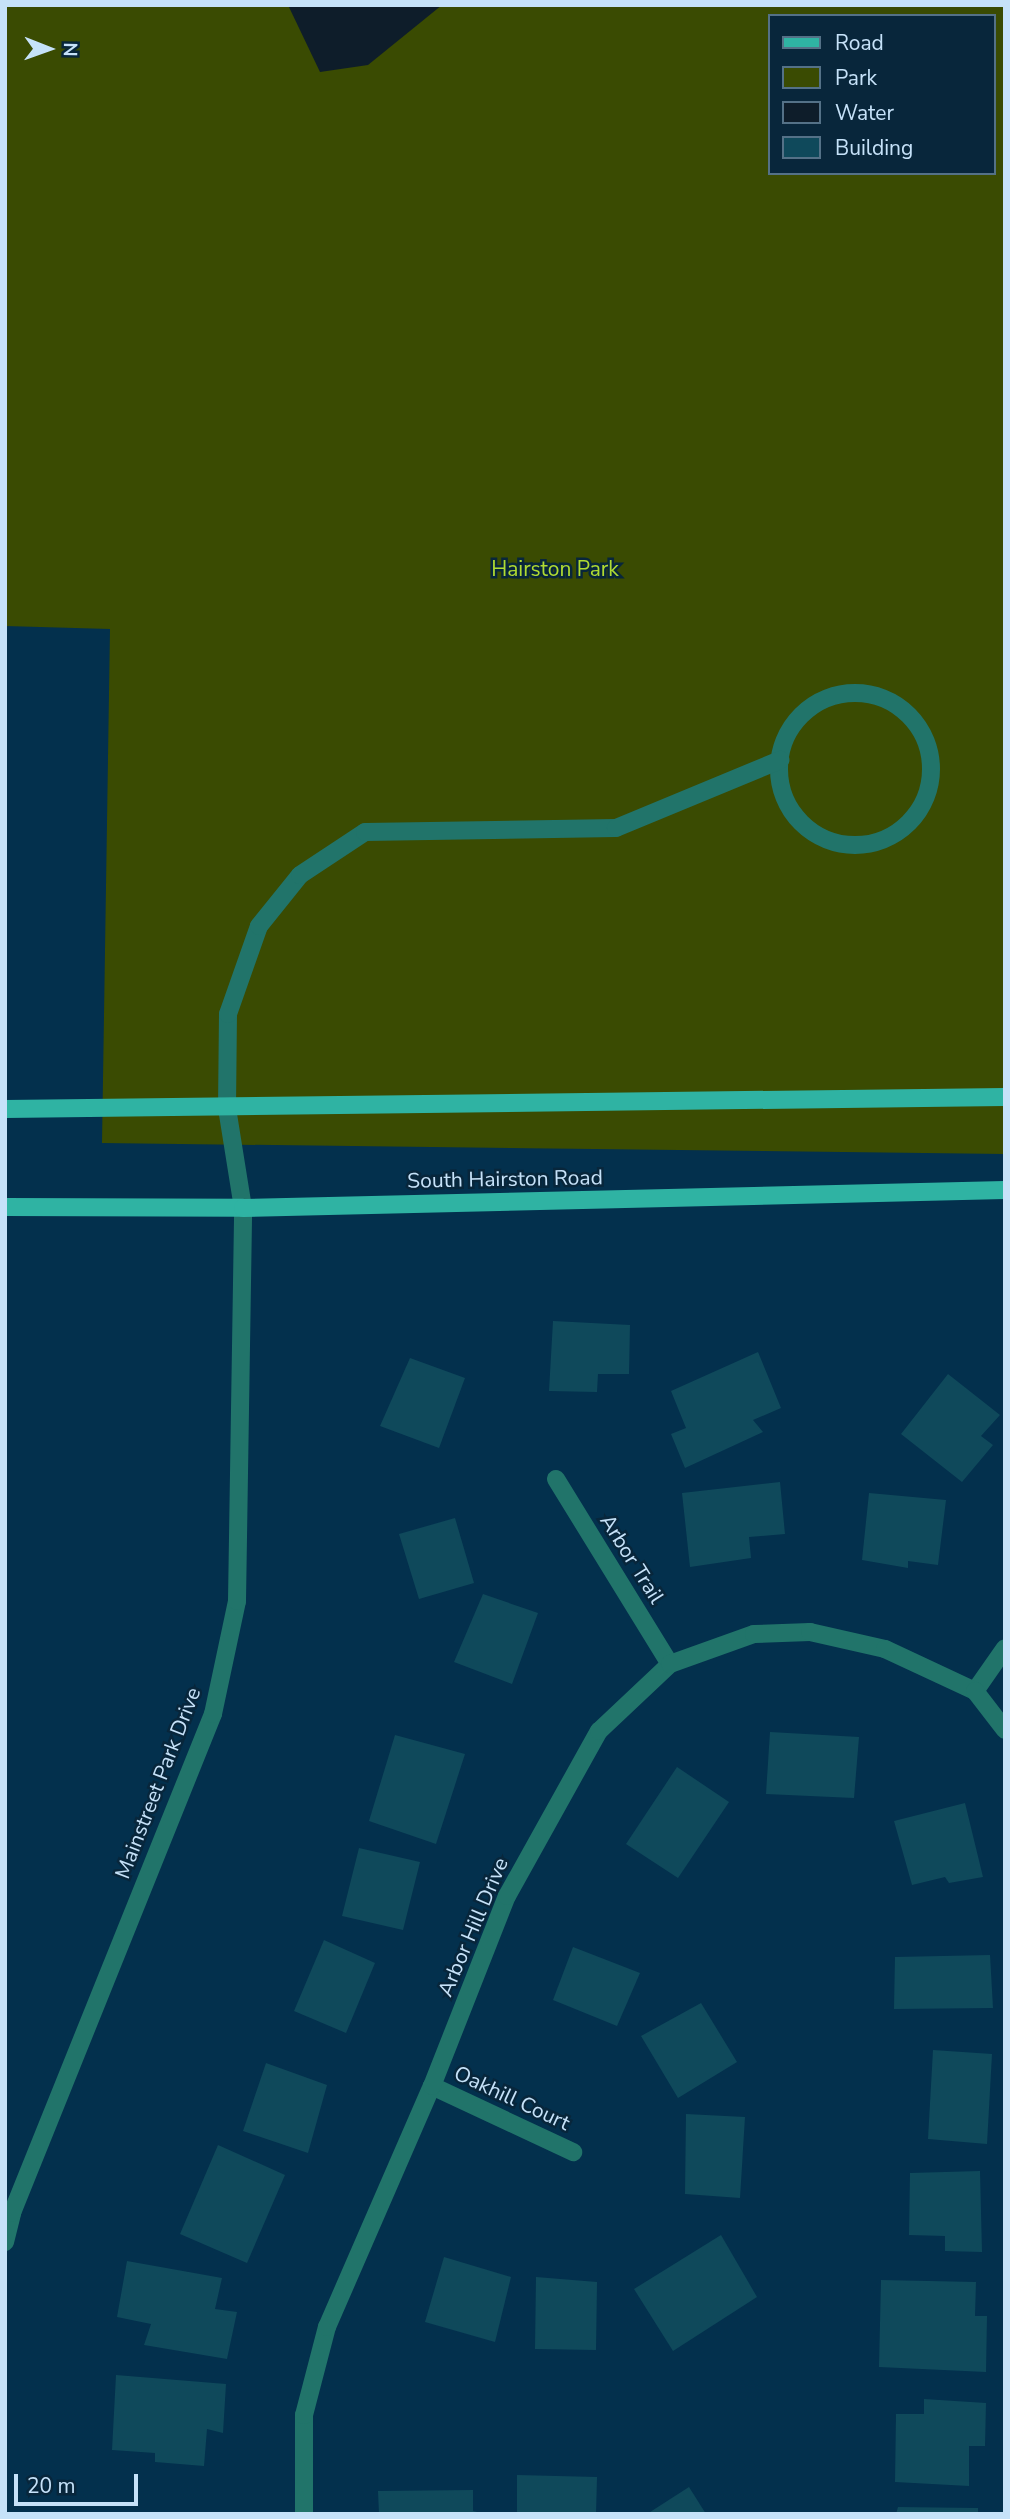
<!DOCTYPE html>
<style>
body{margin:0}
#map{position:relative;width:1010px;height:2519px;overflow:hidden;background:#03304d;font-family:"Nunito Sans",sans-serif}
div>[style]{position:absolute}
.green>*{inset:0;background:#3a4b02}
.water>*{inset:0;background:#0e1d2a}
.building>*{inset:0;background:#0f495b}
.lane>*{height:18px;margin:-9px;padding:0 9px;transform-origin:9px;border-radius:9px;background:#21746a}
.lane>.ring{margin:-9px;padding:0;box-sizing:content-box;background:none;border:18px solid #21746a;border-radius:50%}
.street>*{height:18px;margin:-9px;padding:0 9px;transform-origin:9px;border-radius:9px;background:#21746a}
.primary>*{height:18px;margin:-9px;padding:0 9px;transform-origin:9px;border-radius:9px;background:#2fb3a3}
span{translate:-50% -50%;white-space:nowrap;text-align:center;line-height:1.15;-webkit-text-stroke:5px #08263b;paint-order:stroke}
.park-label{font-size:21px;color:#b0db32}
.street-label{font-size:21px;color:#c6e2f9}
.frame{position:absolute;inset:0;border:7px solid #c6e2f9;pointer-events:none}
.legend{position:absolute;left:768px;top:14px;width:228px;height:161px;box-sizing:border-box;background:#08263b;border:2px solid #547187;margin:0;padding:9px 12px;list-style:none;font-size:21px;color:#c6e2f9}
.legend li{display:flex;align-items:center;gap:14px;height:35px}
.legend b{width:35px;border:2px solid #547187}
.north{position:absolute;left:14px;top:14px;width:70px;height:70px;-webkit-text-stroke:5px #08263b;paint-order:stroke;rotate:91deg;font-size:19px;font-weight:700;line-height:28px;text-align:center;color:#c6e2f9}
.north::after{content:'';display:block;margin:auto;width:24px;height:32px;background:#c6e2f9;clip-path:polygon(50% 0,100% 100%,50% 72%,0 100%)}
.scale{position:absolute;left:14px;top:2474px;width:124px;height:32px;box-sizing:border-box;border:4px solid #c6e2f9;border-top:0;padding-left:9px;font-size:21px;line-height:24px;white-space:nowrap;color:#c6e2f9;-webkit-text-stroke:5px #08263b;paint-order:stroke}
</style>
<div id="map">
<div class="green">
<div style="clip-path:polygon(evenodd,5px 5px,1005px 5px,1005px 1154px,102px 1143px,110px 629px,5px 626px,5px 5px,770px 16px,994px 16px,994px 173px,770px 173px,770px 16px)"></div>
</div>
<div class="water">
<div style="clip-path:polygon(288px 5px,442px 5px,368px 65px,320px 72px)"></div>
</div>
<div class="building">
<div style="clip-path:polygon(553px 1321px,630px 1325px,629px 1374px,598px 1374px,597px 1392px,549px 1391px)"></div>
<div style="clip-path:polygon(758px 1352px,781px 1408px,753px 1420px,763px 1432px,685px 1468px,671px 1434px,686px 1428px,671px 1391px)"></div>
<div style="clip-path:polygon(410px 1358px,465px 1378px,439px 1448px,380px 1426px)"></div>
<div style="clip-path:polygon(948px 1374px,1000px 1415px,981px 1436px,993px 1445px,962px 1482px,901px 1434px)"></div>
<div style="clip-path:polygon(780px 1482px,785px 1534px,749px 1537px,751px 1558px,690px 1567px,682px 1493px)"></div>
<div style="clip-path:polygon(869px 1493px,946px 1500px,938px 1565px,908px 1561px,908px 1568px,862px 1560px)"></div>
<div style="clip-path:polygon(455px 1518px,474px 1583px,419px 1599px,399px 1534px)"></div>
<div style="clip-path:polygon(483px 1594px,538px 1613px,512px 1684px,454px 1662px)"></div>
<div style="clip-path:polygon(770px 1732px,859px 1737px,854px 1798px,766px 1794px)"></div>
<div style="clip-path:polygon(395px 1735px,465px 1754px,436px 1844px,369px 1821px)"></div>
<div style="clip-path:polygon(677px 1767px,729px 1802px,678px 1878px,626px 1844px)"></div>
<div style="clip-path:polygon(965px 1803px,983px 1877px,949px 1883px,945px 1877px,912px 1885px,894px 1821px)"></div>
<div style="clip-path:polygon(359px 1848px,420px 1862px,403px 1930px,342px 1916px)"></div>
<div style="clip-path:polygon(324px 1940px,375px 1963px,346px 2033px,294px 2011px)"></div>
<div style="clip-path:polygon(573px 1947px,640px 1973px,617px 2026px,553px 2000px)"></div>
<div style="clip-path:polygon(990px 1955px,993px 2008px,894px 2009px,895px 1957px)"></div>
<div style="clip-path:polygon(701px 2003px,737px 2062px,678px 2098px,641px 2036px)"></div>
<div style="clip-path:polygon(933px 2050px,992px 2054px,987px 2144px,928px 2139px)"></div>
<div style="clip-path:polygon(266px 2063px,327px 2085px,308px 2153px,243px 2131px)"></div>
<div style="clip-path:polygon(686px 2114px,745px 2117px,740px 2198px,685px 2194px)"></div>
<div style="clip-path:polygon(218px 2145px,285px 2175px,247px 2263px,180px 2234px)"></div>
<div style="clip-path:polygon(980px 2171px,982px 2252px,945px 2251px,945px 2236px,909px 2235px,910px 2173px)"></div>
<div style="clip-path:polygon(721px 2235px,757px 2297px,673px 2351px,634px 2289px)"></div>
<div style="clip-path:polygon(444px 2257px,511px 2277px,495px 2342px,425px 2322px)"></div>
<div style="clip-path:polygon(127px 2261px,222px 2278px,215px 2309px,237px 2312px,227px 2359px,144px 2345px,151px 2324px,117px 2317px)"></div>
<div style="clip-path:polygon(536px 2277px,597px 2282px,596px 2350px,535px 2349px)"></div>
<div style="clip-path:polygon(881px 2280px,976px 2282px,975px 2316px,987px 2316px,986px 2372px,879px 2367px)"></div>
<div style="clip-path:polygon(116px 2375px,226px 2384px,223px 2433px,207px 2429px,204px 2466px,155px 2462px,155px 2453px,112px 2450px)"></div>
<div style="clip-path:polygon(924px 2399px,986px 2403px,985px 2446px,969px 2446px,969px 2486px,895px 2482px,896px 2414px,924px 2414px)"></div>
<div style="clip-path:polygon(517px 2475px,597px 2477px,596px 2514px,517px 2514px)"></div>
<div style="clip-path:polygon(689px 2487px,706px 2514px,647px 2514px)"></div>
<div style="clip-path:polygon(473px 2490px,473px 2511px,486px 2514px,379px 2514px,378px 2491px)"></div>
<div style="clip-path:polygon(898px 2507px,978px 2508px,978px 2514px,896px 2514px)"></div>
</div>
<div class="lane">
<div class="ring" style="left:779px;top:693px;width:134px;height:134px"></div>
<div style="left:227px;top:1108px;width:94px;rotate:-89.4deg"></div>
<div style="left:228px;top:1014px;width:93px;rotate:-70.6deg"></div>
<div style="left:259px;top:926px;width:65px;rotate:-51.2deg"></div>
<div style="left:300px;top:875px;width:78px;rotate:-33.5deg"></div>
<div style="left:365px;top:832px;width:251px;rotate:-0.9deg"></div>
<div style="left:616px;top:828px;width:178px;rotate:-22.5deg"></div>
</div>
<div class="street">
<div style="left:556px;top:1479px;width:217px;rotate:58.4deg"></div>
<div style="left:975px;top:1691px;width:52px;rotate:-55.1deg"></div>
<div style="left:432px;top:2086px;width:156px;rotate:25.1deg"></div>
<div style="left:5px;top:2242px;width:30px;rotate:-76deg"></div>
<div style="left:12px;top:2213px;width:538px;rotate:-68.06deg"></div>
<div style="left:213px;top:1714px;width:116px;rotate:-78deg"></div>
<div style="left:237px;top:1601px;width:393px;rotate:-89.1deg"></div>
<div style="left:243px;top:1208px;width:101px;rotate:-99.1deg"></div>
<div style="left:304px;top:2514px;width:99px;rotate:-90deg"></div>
<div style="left:304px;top:2415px;width:91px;rotate:-75.4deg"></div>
<div style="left:327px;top:2327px;width:263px;rotate:-66.5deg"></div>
<div style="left:432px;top:2086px;width:204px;rotate:-68.5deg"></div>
<div style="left:507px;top:1896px;width:189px;rotate:-60.9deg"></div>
<div style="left:599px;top:1731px;width:98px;rotate:-43.3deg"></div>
<div style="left:670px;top:1664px;width:89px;rotate:-19.7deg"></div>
<div style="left:754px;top:1634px;width:56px;rotate:-2deg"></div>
<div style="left:810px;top:1632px;width:77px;rotate:12.8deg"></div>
<div style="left:885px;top:1649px;width:99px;rotate:25deg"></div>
<div style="left:975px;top:1691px;width:49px;rotate:52.4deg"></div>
</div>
<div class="primary">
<div style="left:5px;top:1109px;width:1000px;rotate:-0.69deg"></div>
<div style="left:5px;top:1207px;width:238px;rotate:0.2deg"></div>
<div style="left:243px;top:1208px;width:762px;rotate:-1.35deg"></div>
</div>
<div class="park-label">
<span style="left:555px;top:569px">Hairston Park</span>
</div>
<div class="street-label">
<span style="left:505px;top:1179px;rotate:-1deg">South Hairston Road</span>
<span style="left:632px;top:1559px;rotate:58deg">Arbor Trail</span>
<span style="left:158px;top:1783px;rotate:-69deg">Mainstreet Park Drive</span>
<span style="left:473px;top:1927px;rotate:-67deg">Arbor Hill Drive</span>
<span style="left:512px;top:2098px;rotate:25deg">Oakhill Court</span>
</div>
<div class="frame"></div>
<ul class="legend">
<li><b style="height:9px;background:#2fb3a3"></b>Road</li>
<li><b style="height:19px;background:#3a4b02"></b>Park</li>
<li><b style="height:19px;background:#0e1d2a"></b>Water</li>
<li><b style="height:19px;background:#0f495b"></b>Building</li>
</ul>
<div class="north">N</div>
<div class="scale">20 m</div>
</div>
